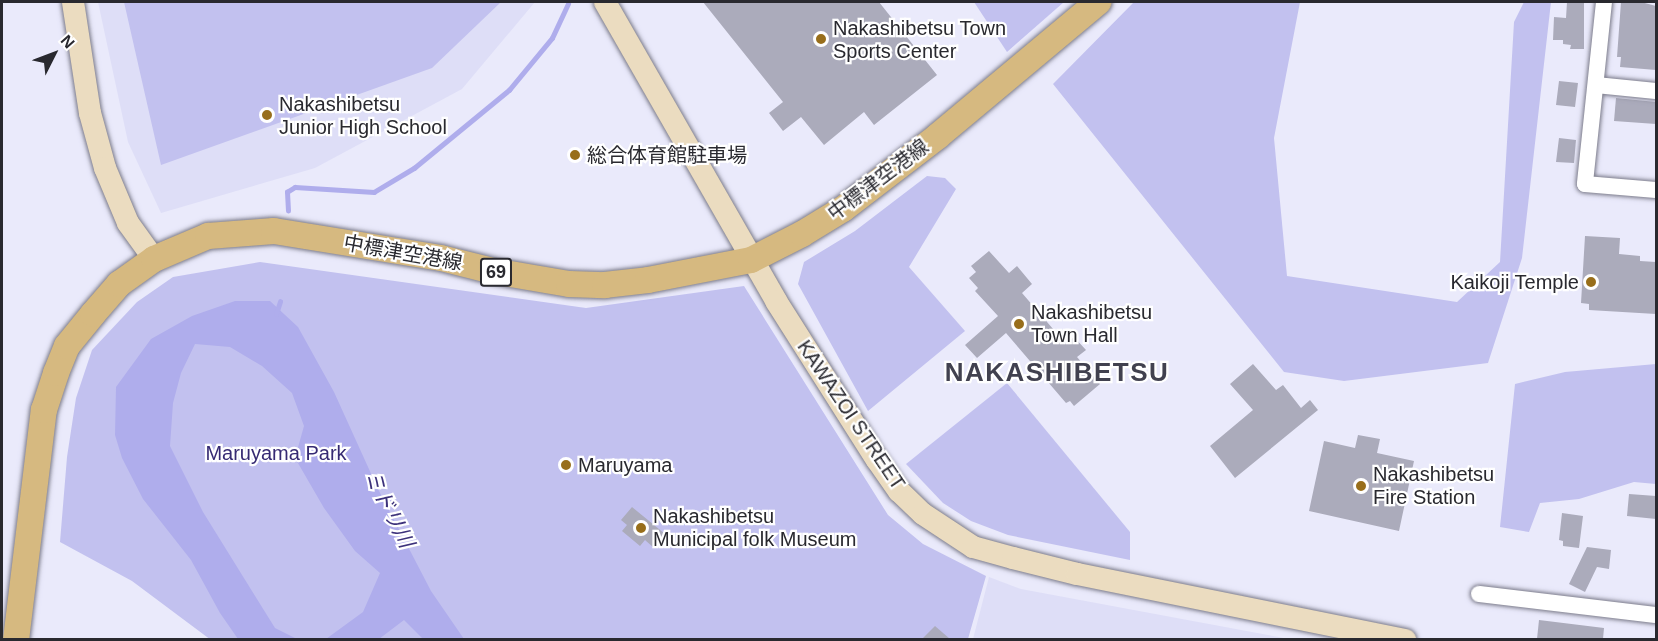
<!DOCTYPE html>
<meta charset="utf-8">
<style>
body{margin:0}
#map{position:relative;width:1658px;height:641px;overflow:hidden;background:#eaeafb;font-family:Helvetica,"Noto Sans JP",sans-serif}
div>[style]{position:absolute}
.built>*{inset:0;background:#dedef7}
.green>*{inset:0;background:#c2c1ef}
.water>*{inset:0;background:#afadec}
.stream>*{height:4.5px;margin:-2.25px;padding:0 2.25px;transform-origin:2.25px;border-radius:2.25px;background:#afadec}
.building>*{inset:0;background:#ababbb}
.roads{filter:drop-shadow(0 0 2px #7c7c8b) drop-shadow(0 0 2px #7c7c8b)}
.street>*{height:16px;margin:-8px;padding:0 8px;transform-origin:8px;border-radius:8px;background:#fff}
.secondary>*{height:22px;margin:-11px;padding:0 11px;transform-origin:11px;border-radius:11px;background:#ebdcc0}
.primary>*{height:26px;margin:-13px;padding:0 13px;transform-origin:13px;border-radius:13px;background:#d6b980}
.dots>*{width:16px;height:16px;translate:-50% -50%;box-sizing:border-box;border:3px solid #fff;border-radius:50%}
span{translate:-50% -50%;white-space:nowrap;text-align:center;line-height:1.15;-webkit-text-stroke:4.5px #fff;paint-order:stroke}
.shield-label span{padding:2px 4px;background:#fff;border:2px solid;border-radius:4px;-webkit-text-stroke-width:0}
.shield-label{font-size:18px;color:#29292f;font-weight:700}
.poi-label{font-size:20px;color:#29292f}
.left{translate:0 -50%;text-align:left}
.right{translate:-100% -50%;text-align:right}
.street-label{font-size:20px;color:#29292f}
.park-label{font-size:20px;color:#362a73}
.water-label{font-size:21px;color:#3c317b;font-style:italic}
.district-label{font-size:26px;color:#41414f;font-weight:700;letter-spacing:1.5px}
.frame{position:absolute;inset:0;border:3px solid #29292f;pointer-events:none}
.north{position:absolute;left:24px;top:24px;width:60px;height:60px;-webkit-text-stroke:4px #fff;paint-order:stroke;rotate:48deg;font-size:16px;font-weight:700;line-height:24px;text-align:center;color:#29292f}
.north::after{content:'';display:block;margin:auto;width:21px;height:27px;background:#29292f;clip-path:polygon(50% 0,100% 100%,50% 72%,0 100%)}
</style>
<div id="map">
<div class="built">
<div style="clip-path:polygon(98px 2px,535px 2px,462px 89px,315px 168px,161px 213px,128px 142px)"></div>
<div style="clip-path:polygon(989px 577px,1021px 589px,1289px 639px,973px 639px)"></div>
</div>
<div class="green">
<div style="clip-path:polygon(124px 2px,501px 2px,432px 68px,161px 165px)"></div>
<div style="clip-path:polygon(974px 2px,1064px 2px,1007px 52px)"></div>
<div style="clip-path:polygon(1134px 2px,1300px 2px,1274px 138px,1287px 276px,1457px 302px,1500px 262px,1514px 22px,1524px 2px,1551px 2px,1522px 258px,1488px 363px,1344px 381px,1284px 372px,1053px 84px)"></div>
<div style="clip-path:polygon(927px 176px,945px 178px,956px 189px,909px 267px,965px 331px,868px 411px,798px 284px,804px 262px,855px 231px)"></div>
<div style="clip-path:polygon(260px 262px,586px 308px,744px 286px,888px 515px,923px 544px,986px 576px,968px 639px,211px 640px,132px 581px,60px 542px,67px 457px,76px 398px,92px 350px,137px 302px,173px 277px)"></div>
<div style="clip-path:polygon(1656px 364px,1656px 484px,1634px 482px,1579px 499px,1540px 503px,1529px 532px,1500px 527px,1515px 384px,1565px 372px)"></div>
<div style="clip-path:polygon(1007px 383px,1130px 532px,1130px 560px,1008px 535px,971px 521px,943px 503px,906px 464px)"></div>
</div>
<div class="water">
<div style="clip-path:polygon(235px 301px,270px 301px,298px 327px,334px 392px,378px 489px,431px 591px,464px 639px,423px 639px,404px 620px,379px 639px,326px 639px,363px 612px,380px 573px,355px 551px,324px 508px,295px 458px,304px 426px,292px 393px,262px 366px,230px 347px,195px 344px,181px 373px,173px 403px,170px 446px,203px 512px,275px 628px,297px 639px,238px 639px,220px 613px,191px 560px,143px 499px,122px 458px,115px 435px,116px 387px,151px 339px,192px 316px)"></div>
</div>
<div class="stream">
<div style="left:288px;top:211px;width:19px;rotate:-93deg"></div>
<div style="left:287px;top:192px;width:9px;rotate:-32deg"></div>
<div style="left:295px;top:187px;width:79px;rotate:3.6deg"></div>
<div style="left:374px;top:192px;width:47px;rotate:-31deg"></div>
<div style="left:414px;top:168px;width:123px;rotate:-39.4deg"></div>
<div style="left:509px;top:90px;width:67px;rotate:-50.4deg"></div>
<div style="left:552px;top:38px;width:38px;rotate:-65deg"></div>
<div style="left:276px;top:314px;width:13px;rotate:-72deg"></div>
</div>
<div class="building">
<div style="clip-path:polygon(703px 2px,879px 2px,937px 75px,874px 125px,864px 112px,824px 145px,801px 117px,783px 131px,769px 113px,783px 102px)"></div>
<div style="clip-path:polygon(1567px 2px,1584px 2px,1584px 49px,1570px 49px,1571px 45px,1563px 44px,1563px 40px,1553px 40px,1554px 17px,1566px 18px)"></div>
<div style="clip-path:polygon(1621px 2px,1641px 2px,1656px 6px,1656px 70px,1620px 67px,1621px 57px,1617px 57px)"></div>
<div style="clip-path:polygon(1559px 81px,1578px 83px,1575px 107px,1556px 105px)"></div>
<div style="clip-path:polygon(1616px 98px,1656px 102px,1656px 124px,1614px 121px)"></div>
<div style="clip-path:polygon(1559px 138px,1576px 140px,1574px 163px,1556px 162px)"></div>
<div style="clip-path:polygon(1585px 236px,1620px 238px,1619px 254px,1640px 256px,1640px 261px,1656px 262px,1656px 314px,1589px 310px,1589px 304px,1581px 303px)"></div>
<div style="clip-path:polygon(989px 251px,1009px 273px,1017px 266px,1032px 284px,1022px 293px,1066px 344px,1074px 337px,1086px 350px,1077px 357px,1100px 384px,1074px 406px,1070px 401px,1066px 403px,1006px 333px,977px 358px,965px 345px,998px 316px,975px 291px,978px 288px,969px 278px,976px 272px,971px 266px)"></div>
<div style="clip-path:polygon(1253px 364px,1276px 390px,1283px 385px,1301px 408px,1310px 400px,1318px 410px,1235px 478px,1210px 446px,1253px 410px,1230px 384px)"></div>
<div style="clip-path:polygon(1358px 435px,1380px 439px,1377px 453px,1414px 461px,1399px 531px,1309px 511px,1324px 441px,1355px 448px)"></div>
<div style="clip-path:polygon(1629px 494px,1656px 496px,1656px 519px,1627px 516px)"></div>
<div style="clip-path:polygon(632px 507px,665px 534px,654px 548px,645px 540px,640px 546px,622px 531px,627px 525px,621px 520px)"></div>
<div style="clip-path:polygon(1562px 513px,1583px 516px,1579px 548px,1563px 546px,1563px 541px,1559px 540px)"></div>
<div style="clip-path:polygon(1587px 547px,1611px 550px,1609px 569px,1597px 567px,1585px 592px,1569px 584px)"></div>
<div style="clip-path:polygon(1539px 620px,1604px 628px,1603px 639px,1537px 639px)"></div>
<div style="clip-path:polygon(935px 626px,950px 639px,922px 639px)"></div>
</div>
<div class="roads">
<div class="street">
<div style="left:1604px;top:2px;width:183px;rotate:96deg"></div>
<div style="left:1585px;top:184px;width:71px;rotate:4.8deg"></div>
<div style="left:1596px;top:85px;width:60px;rotate:5.7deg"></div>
<div style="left:1479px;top:594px;width:178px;rotate:6.8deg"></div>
</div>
<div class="secondary">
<div style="left:73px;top:2px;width:112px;rotate:81.3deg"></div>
<div style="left:90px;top:113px;width:57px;rotate:74.7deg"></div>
<div style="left:105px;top:168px;width:60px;rotate:67.3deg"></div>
<div style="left:128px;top:223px;width:44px;rotate:54.2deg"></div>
<div style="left:605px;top:2px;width:344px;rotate:60.2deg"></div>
<div style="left:776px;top:301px;width:188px;rotate:57.6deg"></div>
<div style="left:877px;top:460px;width:38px;rotate:55deg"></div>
<div style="left:899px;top:491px;width:33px;rotate:44deg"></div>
<div style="left:923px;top:514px;width:60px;rotate:33.4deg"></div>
<div style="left:973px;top:547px;width:41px;rotate:15.4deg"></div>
<div style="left:1013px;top:558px;width:66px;rotate:14deg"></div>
<div style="left:1077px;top:574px;width:335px;rotate:11.4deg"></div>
</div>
<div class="primary">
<div style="left:16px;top:640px;width:232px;rotate:-83.1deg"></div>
<div style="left:44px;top:410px;width:39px;rotate:-72deg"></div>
<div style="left:56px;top:373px;width:29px;rotate:-68deg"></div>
<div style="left:67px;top:346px;width:41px;rotate:-50.9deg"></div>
<div style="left:93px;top:314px;width:40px;rotate:-49deg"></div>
<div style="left:119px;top:284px;width:43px;rotate:-35.5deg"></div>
<div style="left:154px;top:259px;width:59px;rotate:-23.1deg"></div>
<div style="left:208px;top:236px;width:66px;rotate:-4.3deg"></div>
<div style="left:274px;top:231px;width:169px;rotate:9.2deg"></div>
<div style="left:441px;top:258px;width:54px;rotate:14deg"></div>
<div style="left:493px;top:271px;width:77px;rotate:9.7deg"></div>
<div style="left:569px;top:284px;width:36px;rotate:2deg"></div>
<div style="left:605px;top:285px;width:43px;rotate:-6.6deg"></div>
<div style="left:648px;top:280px;width:105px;rotate:-11deg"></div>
<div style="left:751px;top:260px;width:57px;rotate:-27deg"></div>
<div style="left:802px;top:234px;width:48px;rotate:-31.4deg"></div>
<div style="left:843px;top:209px;width:120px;rotate:-37.5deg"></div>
<div style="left:938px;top:136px;width:209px;rotate:-39.9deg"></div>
</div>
</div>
<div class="dots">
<div style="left:821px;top:39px;background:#986e1b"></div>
<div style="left:267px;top:115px;background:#986e1b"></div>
<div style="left:575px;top:155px;background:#986e1b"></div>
<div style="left:1591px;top:282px;background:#986e1b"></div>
<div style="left:1019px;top:324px;background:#986e1b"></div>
<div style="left:566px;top:465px;background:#986e1b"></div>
<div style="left:1361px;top:486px;background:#986e1b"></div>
<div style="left:641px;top:528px;background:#986e1b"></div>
</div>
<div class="shield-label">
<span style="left:496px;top:272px">69</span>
</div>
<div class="poi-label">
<span class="left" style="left:833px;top:40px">Nakashibetsu Town<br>Sports Center</span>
<span class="left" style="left:279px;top:116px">Nakashibetsu<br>Junior High School</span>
<span class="left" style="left:587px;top:155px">総合体育館駐車場</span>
<span class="right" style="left:1579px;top:282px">Kaikoji Temple</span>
<span class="left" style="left:1031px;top:324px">Nakashibetsu<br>Town Hall</span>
<span class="left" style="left:578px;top:465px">Maruyama</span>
<span class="left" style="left:1373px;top:486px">Nakashibetsu<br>Fire Station</span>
<span class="left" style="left:653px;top:528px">Nakashibetsu<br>Municipal folk Museum</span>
</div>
<div class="street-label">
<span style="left:878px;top:180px;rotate:-37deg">中標津空港線</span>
<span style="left:403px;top:253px;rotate:10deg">中標津空港線</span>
<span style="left:851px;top:415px;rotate:56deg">KAWAZOI STREET</span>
</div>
<div class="park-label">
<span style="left:276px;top:453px">Maruyama Park</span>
</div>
<div class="water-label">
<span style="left:389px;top:509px;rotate:63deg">ミドリ川</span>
</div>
<div class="district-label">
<span style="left:1057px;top:373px">NAKASHIBETSU</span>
</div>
<div class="frame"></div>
<div class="north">N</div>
</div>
